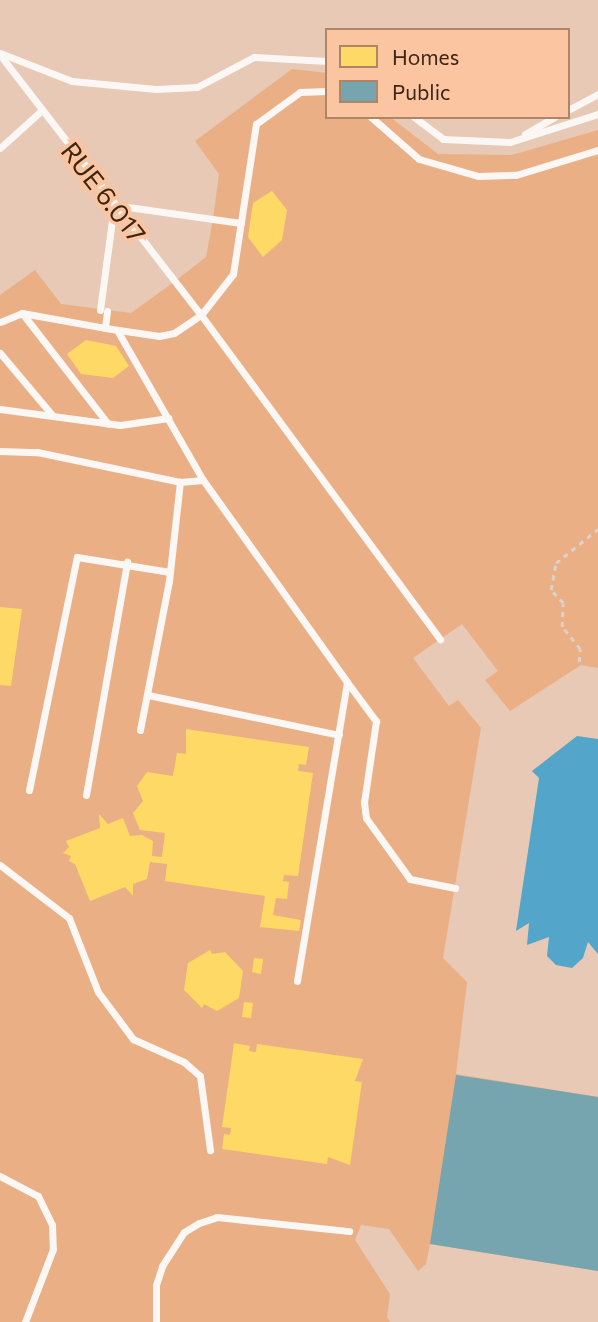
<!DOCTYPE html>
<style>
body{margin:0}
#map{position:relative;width:598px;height:1322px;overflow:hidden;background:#e7c9b5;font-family:Commissioner,sans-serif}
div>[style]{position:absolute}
.green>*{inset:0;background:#eaaf84}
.water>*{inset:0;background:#53a6c9}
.homes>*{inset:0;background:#ffd966}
.public>*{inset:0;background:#76a5af}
.path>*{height:2.5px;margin-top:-1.25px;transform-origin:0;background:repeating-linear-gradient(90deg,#dbd2cb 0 5px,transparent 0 10px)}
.lane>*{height:7px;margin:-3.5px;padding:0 3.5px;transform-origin:3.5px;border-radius:3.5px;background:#fbf7f4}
span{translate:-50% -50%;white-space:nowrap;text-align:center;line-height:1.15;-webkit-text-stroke:7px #fbc5a1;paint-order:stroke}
.street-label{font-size:26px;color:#3e2412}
.legend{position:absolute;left:325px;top:28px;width:245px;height:91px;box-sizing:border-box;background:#fbc5a1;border:2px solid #af8568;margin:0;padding:9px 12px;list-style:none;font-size:21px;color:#3e2412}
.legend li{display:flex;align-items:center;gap:14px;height:35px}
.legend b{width:35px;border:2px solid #af8568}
</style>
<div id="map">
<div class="green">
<div style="clip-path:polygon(292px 69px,327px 73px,327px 117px,390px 117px,438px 154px,512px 155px,598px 130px,598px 668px,581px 665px,510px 711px,485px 680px,498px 671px,462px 624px,413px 658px,449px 706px,458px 700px,481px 728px,443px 958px,467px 982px,456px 1074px,598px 1097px,598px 1271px,430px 1244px,426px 1264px,418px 1271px,389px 1229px,361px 1225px,355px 1240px,390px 1294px,387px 1317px,390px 1322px,0 1322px,0 295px,35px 270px,61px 304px,131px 313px,174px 282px,206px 257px,213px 219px,219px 174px,195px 141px)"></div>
</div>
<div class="water">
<div style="clip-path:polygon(577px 736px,598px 739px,598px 954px,588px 942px,583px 958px,572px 968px,556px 965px,547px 956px,549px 937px,527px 945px,529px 923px,516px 931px,539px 778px,532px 771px)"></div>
</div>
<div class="homes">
<div style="clip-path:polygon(272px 191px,287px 210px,282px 240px,263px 257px,248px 237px,253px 203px)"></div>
<div style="clip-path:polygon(86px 340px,116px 346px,129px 366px,113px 378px,81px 374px,67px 354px)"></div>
<div style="clip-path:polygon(0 607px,22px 609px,11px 686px,0 685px)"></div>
<div style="clip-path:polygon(186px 729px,309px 747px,306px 765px,299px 764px,298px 771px,313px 773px,298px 876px,284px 875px,283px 881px,289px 882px,287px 899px,276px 898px,273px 915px,301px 920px,299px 931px,260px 927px,265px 896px,165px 881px,167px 864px,150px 862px,147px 879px,133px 884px,133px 896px,125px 887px,90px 901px,75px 864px,69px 861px,71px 856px,63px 853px,69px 847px,66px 841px,100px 828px,99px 814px,108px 824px,123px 818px,130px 836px,142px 835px,153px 841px,152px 856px,162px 857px,165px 833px,140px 830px,133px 813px,143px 801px,137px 786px,147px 772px,173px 776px,177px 753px,186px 754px)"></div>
<div style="clip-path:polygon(210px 950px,212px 954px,225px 952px,243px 971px,239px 998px,217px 1011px,204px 1004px,202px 1008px,184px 990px,188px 963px)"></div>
<div style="clip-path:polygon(254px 958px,263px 959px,261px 974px,252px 972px)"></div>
<div style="clip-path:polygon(244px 1002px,253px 1003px,251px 1018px,242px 1017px)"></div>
<div style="clip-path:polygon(234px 1043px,250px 1046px,249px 1051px,256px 1052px,257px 1044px,363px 1059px,355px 1081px,362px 1082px,350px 1165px,328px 1157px,327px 1164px,222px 1149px,224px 1134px,230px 1135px,231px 1128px,222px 1127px)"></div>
</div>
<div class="public">
<div style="clip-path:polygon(456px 1075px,598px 1097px,598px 1271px,430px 1244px)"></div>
</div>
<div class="path">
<div style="left:579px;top:662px;width:13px;rotate:-86deg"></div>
<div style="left:580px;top:649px;width:28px;rotate:-129deg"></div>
<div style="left:562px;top:627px;width:24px;rotate:-88deg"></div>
<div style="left:563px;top:603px;width:18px;rotate:-133deg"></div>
<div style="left:551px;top:590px;width:27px;rotate:-80deg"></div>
<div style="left:556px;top:563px;width:54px;rotate:-39deg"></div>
</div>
<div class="lane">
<div style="left:0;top:53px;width:77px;rotate:21.3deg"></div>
<div style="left:72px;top:81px;width:84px;rotate:5.4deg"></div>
<div style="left:156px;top:89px;width:41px;rotate:-2.8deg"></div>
<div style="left:197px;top:87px;width:64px;rotate:-27.8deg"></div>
<div style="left:254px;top:57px;width:73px;rotate:3.1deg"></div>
<div style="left:0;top:55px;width:329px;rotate:52.3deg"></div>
<div style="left:201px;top:315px;width:403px;rotate:53.6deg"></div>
<div style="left:568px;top:110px;width:34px;rotate:-28deg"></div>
<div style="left:371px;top:117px;width:64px;rotate:41.2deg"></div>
<div style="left:419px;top:159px;width:61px;rotate:16.1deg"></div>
<div style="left:478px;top:176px;width:38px;rotate:-2deg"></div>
<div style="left:516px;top:175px;width:86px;rotate:-17deg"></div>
<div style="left:414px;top:117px;width:36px;rotate:37deg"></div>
<div style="left:443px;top:139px;width:67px;rotate:2.6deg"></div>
<div style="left:510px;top:142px;width:92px;rotate:-17.7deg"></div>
<div style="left:525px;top:134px;width:34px;rotate:-30deg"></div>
<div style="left:0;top:148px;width:55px;rotate:-42.1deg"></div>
<div style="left:100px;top:310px;width:106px;rotate:-82.4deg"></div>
<div style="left:114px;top:205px;width:128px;rotate:8.1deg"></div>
<div style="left:107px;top:311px;width:17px;rotate:97deg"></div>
<div style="left:105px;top:328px;width:55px;rotate:8.4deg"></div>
<div style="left:159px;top:336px;width:15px;rotate:-11deg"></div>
<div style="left:174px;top:333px;width:32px;rotate:-34deg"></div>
<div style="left:201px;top:315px;width:52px;rotate:-52deg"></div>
<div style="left:233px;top:274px;width:152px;rotate:-81.3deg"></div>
<div style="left:256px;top:124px;width:54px;rotate:-36deg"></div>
<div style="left:300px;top:92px;width:27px;rotate:-2deg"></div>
<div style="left:22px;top:313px;width:140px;rotate:52.2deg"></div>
<div style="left:0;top:322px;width:24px;rotate:-22deg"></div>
<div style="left:22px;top:313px;width:84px;rotate:10.2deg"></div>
<div style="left:117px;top:330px;width:173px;rotate:60.2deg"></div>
<div style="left:203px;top:480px;width:248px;rotate:54.5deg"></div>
<div style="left:347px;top:682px;width:303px;rotate:99.5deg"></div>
<div style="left:0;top:353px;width:81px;rotate:50deg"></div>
<div style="left:0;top:409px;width:121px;rotate:7.6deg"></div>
<div style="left:120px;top:425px;width:49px;rotate:-8.3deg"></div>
<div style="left:0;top:451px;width:37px;rotate:2deg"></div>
<div style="left:37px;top:452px;width:146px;rotate:11.8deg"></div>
<div style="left:180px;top:482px;width:23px;rotate:-5deg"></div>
<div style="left:347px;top:682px;width:49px;rotate:53.4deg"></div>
<div style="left:376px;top:721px;width:82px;rotate:98.4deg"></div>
<div style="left:364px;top:802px;width:16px;rotate:83deg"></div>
<div style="left:366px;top:818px;width:75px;rotate:54.2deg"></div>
<div style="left:410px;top:879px;width:46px;rotate:11.3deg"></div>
<div style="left:148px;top:695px;width:195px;rotate:11.8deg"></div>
<div style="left:140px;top:730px;width:152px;rotate:-79deg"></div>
<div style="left:169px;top:581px;width:100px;rotate:-83.7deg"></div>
<div style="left:29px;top:790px;width:238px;rotate:-78.4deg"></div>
<div style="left:77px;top:557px;width:94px;rotate:9.2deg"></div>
<div style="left:86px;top:795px;width:237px;rotate:-80deg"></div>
<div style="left:0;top:865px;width:87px;rotate:37.5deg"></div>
<div style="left:69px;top:918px;width:79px;rotate:68.6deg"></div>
<div style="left:98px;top:992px;width:59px;rotate:53.3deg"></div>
<div style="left:133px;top:1039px;width:56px;rotate:24.3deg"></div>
<div style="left:184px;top:1062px;width:21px;rotate:41deg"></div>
<div style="left:200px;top:1076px;width:75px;rotate:82.3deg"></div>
<div style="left:0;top:1176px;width:43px;rotate:27.8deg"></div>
<div style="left:38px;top:1196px;width:32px;rotate:64deg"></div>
<div style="left:52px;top:1225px;width:24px;rotate:88deg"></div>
<div style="left:53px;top:1249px;width:78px;rotate:111deg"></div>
<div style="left:156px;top:1322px;width:37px;rotate:-90deg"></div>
<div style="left:156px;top:1285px;width:20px;rotate:-72deg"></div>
<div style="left:162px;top:1266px;width:40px;rotate:-57.1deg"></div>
<div style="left:184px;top:1232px;width:17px;rotate:-31deg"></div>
<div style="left:199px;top:1223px;width:19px;rotate:-18deg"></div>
<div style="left:217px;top:1217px;width:133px;rotate:6.1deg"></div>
</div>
<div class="street-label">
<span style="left:104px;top:192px;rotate:52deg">RUE 6.017</span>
</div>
<ul class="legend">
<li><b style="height:19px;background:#ffd966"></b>Homes</li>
<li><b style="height:19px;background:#76a5af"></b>Public</li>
</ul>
</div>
